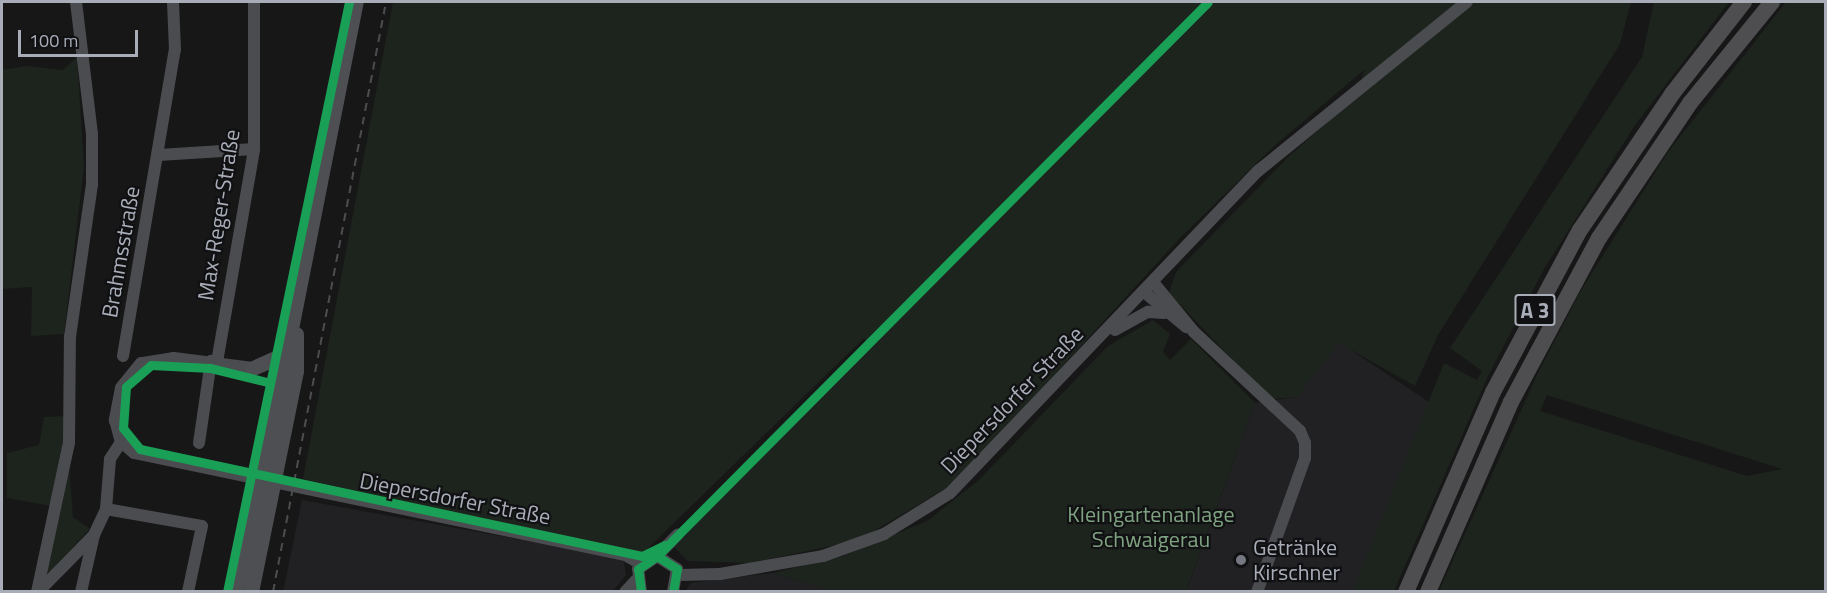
<!DOCTYPE html>
<meta charset="utf-8">
<style>
body{margin:0}
#map{position:relative;width:1827px;height:593px;overflow:hidden;background:#171717;font-family:"Titillium Web",sans-serif}
div>[style]{position:absolute}
.built>*{inset:0;background:#212123}
.green>*{inset:0;background:#1d241e}
.minor>*{height:12px;margin:-6px;padding:0 6px;transform-origin:6px;border-radius:6px;background:#4b4c50}
.major>*{height:15px;margin:-7.5px;padding:0 7.5px;transform-origin:7.5px;border-radius:7.5px;background:#4d4f52}
.highway>*{height:16px;margin:-8px;padding:0 8px;transform-origin:8px;border-radius:8px;background:#4e4e51}
.rail>*{height:2px;margin-top:-1px;transform-origin:0;background:repeating-linear-gradient(90deg,#4b4c4f 0 8px,transparent 0 14px)}
.major-bridge>*{height:15px;margin:-7.5px;padding:0 7.5px;transform-origin:7.5px;border-radius:7.5px;background:#4d4f52}
.cycleway>*{height:9px;margin:-4.5px;padding:0 4.5px;transform-origin:4.5px;border-radius:4.5px;background:#1a9f57}
.dots>*{width:16px;height:16px;translate:-50% -50%;box-sizing:border-box;border:3px solid #111113;border-radius:50%}
span{translate:-50% -50%;white-space:nowrap;text-align:center;line-height:1.15;-webkit-text-stroke:4.5px #111113;paint-order:stroke}
.shield-label span{padding:2px 4px;background:#111113;border:2px solid;border-radius:4px;-webkit-text-stroke-width:0}
.shield-label{font-size:21px;color:#a8adb8;font-weight:700}
.street-label{font-size:22px;color:#a8adb8}
.park-label{font-size:22px;color:#7fa381}
.poi-label{font-size:22px;color:#a8adb8}
.left{translate:0 -50%;text-align:left}
.frame{position:absolute;inset:0;border:3px solid #a8adb8;pointer-events:none}
.scale{position:absolute;left:18px;top:30px;width:120px;height:27px;box-sizing:border-box;border:3px solid #a8adb8;border-top:0;padding-left:8px;font-size:18px;line-height:21px;white-space:nowrap;color:#a8adb8;-webkit-text-stroke:4px #111113;paint-order:stroke}
</style>
<div id="map">
<div class="built">
<div style="clip-path:polygon(1339px 342px,1432px 404px,1353px 591px,1186px 592px,1255px 403px,1297px 397px)"></div>
<div style="clip-path:polygon(302px 500px,617px 557px,624px 562px,626px 575px,613px 591px,283px 592px)"></div>
<div style="clip-path:polygon(773px 573px,833px 591px,685px 592px,691px 583px)"></div>
</div>
<div class="green">
<div style="clip-path:polygon(393px 2px,1631px 2px,1620px 44px,1438px 335px,1415px 386px,1339px 343px,1297px 397px,1270px 399px,1169px 293px,1176px 272px,1289px 156px,1353px 100px,1365px 69px,1272px 148px,1180px 238px,956px 482px,859px 540px,750px 563px,688px 561px,674px 547px,870px 345px,864px 338px,642px 554px,303px 479px)"></div>
<div style="clip-path:polygon(1654px 2px,1729px 2px,1635px 125px,1544px 269px,1488px 376px,1394px 591px,1353px 591px,1444px 363px,1477px 380px,1482px 371px,1450px 348px,1642px 57px)"></div>
<div style="clip-path:polygon(evenodd,1786px 2px,1825px 2px,1825px 591px,1439px 591px,1538px 373px,1580px 292px,1668px 152px,1786px 2px,1547px 395px,1782px 469px,1783px 469px,1747px 476px,1540px 411px,1547px 395px)"></div>
<div style="clip-path:polygon(77px 57px,84px 167px,64px 334px,31px 336px,32px 287px,2px 289px,2px 70px,26px 66px,63px 70px)"></div>
<div style="clip-path:polygon(1153px 320px,1170px 334px,1163px 352px,1170px 360px,1191px 339px,1255px 403px,1186px 591px,833px 591px,773px 573px,843px 556px,927px 521px,979px 480px,1108px 346px)"></div>
<div style="clip-path:polygon(65px 416px,73px 517px,90px 529px,49px 572px,45px 569px,57px 507px,7px 498px,7px 453px,39px 445px,44px 417px)"></div>
</div>
<div class="minor">
<div style="left:159px;top:155px;width:95px;rotate:-3.6deg"></div>
<div style="left:1153px;top:282px;width:65px;rotate:50.6deg"></div>
<div style="left:1194px;top:332px;width:145px;rotate:43deg"></div>
<div style="left:1300px;top:431px;width:13px;rotate:67deg"></div>
<div style="left:1305px;top:443px;width:15px;rotate:90deg"></div>
<div style="left:1305px;top:458px;width:142px;rotate:109.7deg"></div>
<div style="left:1144px;top:292px;width:55px;rotate:39.8deg"></div>
<div style="left:1115px;top:330px;width:38px;rotate:-29deg"></div>
<div style="left:1148px;top:312px;width:16px;rotate:4deg"></div>
<div style="left:123px;top:356px;width:310px;rotate:-80.4deg"></div>
<div style="left:175px;top:50px;width:48px;rotate:-92.4deg"></div>
<div style="left:217px;top:362px;width:216px;rotate:-80.1deg"></div>
<div style="left:254px;top:149px;width:147px;rotate:-90deg"></div>
<div style="left:253px;top:368px;width:80px;rotate:-172.8deg"></div>
<div style="left:174px;top:358px;width:33px;rotate:171deg"></div>
<div style="left:141px;top:363px;width:32px;rotate:129deg"></div>
<div style="left:121px;top:388px;width:33px;rotate:101deg"></div>
<div style="left:115px;top:420px;width:23px;rotate:75deg"></div>
<div style="left:121px;top:442px;width:17px;rotate:40deg"></div>
<div style="left:134px;top:453px;width:501px;rotate:11.74deg"></div>
<div style="left:625px;top:555px;width:18px;rotate:29deg"></div>
<div style="left:199px;top:443px;width:83px;rotate:-81.7deg"></div>
<div style="left:106px;top:509px;width:97px;rotate:10deg"></div>
<div style="left:202px;top:526px;width:67px;rotate:102deg"></div>
<div style="left:657px;top:556px;width:30px;rotate:-46deg"></div>
<div style="left:679px;top:575px;width:41px;rotate:-1.4deg"></div>
<div style="left:720px;top:574px;width:105px;rotate:-9.9deg"></div>
<div style="left:823px;top:556px;width:65px;rotate:-19.8deg"></div>
<div style="left:884px;top:534px;width:78px;rotate:-31.8deg"></div>
<div style="left:950px;top:493px;width:446px;rotate:-46.3deg"></div>
<div style="left:1258px;top:171px;width:269px;rotate:-39deg"></div>
<div style="left:37px;top:592px;width:152px;rotate:-77.9deg"></div>
<div style="left:69px;top:443px;width:106px;rotate:-89.5deg"></div>
<div style="left:70px;top:337px;width:154px;rotate:-81.8deg"></div>
<div style="left:92px;top:185px;width:51px;rotate:-90deg"></div>
<div style="left:92px;top:134px;width:133px;rotate:-96.9deg"></div>
<div style="left:38px;top:592px;width:80px;rotate:-45.5deg"></div>
<div style="left:94px;top:535px;width:29px;rotate:-65deg"></div>
<div style="left:106px;top:509px;width:50px;rotate:-85.4deg"></div>
<div style="left:110px;top:459px;width:20px;rotate:-57deg"></div>
<div style="left:81px;top:592px;width:58px;rotate:-77.2deg"></div>
<div style="left:625px;top:592px;width:16px;rotate:-47deg"></div>
<div style="left:641px;top:592px;width:23px;rotate:-97deg"></div>
<div style="left:638px;top:569px;width:23px;rotate:-34deg"></div>
<div style="left:657px;top:556px;width:24px;rotate:33deg"></div>
<div style="left:677px;top:569px;width:23px;rotate:100deg"></div>
</div>
<div class="major">
<div style="left:253px;top:368px;width:36px;rotate:-24deg"></div>
<div style="left:265px;top:460px;width:467px;rotate:-78.8deg"></div>
<div style="left:236px;top:592px;width:94px;rotate:-77.7deg"></div>
<div style="left:251px;top:592px;width:226px;rotate:-78.5deg"></div>
<div style="left:296px;top:371px;width:37px;rotate:-90deg"></div>
</div>
<div class="highway">
<div style="left:1406px;top:592px;width:218px;rotate:-66.5deg"></div>
<div style="left:1493px;top:392px;width:184px;rotate:-61.8deg"></div>
<div style="left:1580px;top:230px;width:164px;rotate:-55.9deg"></div>
<div style="left:1672px;top:94px;width:117px;rotate:-52deg"></div>
<div style="left:1428px;top:592px;width:207px;rotate:-66.4deg"></div>
<div style="left:1511px;top:402px;width:186px;rotate:-61.8deg"></div>
<div style="left:1599px;top:238px;width:163px;rotate:-56deg"></div>
<div style="left:1690px;top:103px;width:130px;rotate:-50.9deg"></div>
</div>
<div class="rail">
<div style="left:273px;top:592px;width:601px;rotate:-79.16deg"></div>
</div>
<div class="major-bridge">
<div style="left:256px;top:500px;width:41px;rotate:-77.3deg"></div>
</div>
<div class="cycleway">
<div style="left:267px;top:382px;width:59px;rotate:-166.2deg"></div>
<div style="left:210px;top:368px;width:59px;rotate:-177.1deg"></div>
<div style="left:151px;top:365px;width:33px;rotate:139deg"></div>
<div style="left:126px;top:387px;width:41px;rotate:94.2deg"></div>
<div style="left:123px;top:428px;width:27px;rotate:51deg"></div>
<div style="left:140px;top:449px;width:513px;rotate:12.03deg"></div>
<div style="left:642px;top:556px;width:25px;rotate:-26deg"></div>
<div style="left:657px;top:556px;width:781px;rotate:-45.16deg"></div>
<div style="left:227px;top:592px;width:602px;rotate:-78.32deg"></div>
<div style="left:641px;top:592px;width:23px;rotate:-97deg"></div>
<div style="left:638px;top:569px;width:23px;rotate:-34deg"></div>
<div style="left:657px;top:556px;width:24px;rotate:33deg"></div>
<div style="left:677px;top:569px;width:23px;rotate:100deg"></div>
</div>
<div class="dots">
<div style="left:1241px;top:560px;background:#757880"></div>
</div>
<div class="shield-label">
<span style="left:1535px;top:310px">A 3</span>
</div>
<div class="street-label">
<span style="left:219px;top:215px;rotate:-81deg">Max-Reger-Straße</span>
<span style="left:121px;top:252px;rotate:-80deg">Brahmsstraße</span>
<span style="left:1012px;top:400px;rotate:-46deg">Diepersdorfer Straße</span>
<span style="left:455px;top:499px;rotate:11deg">Diepersdorfer Straße</span>
</div>
<div class="park-label">
<span style="left:1151px;top:527px">Kleingartenanlage<br>Schwaigerau</span>
</div>
<div class="poi-label">
<span class="left" style="left:1253px;top:560px">Getränke<br>Kirschner</span>
</div>
<div class="frame"></div>
<div class="scale">100 m</div>
</div>
